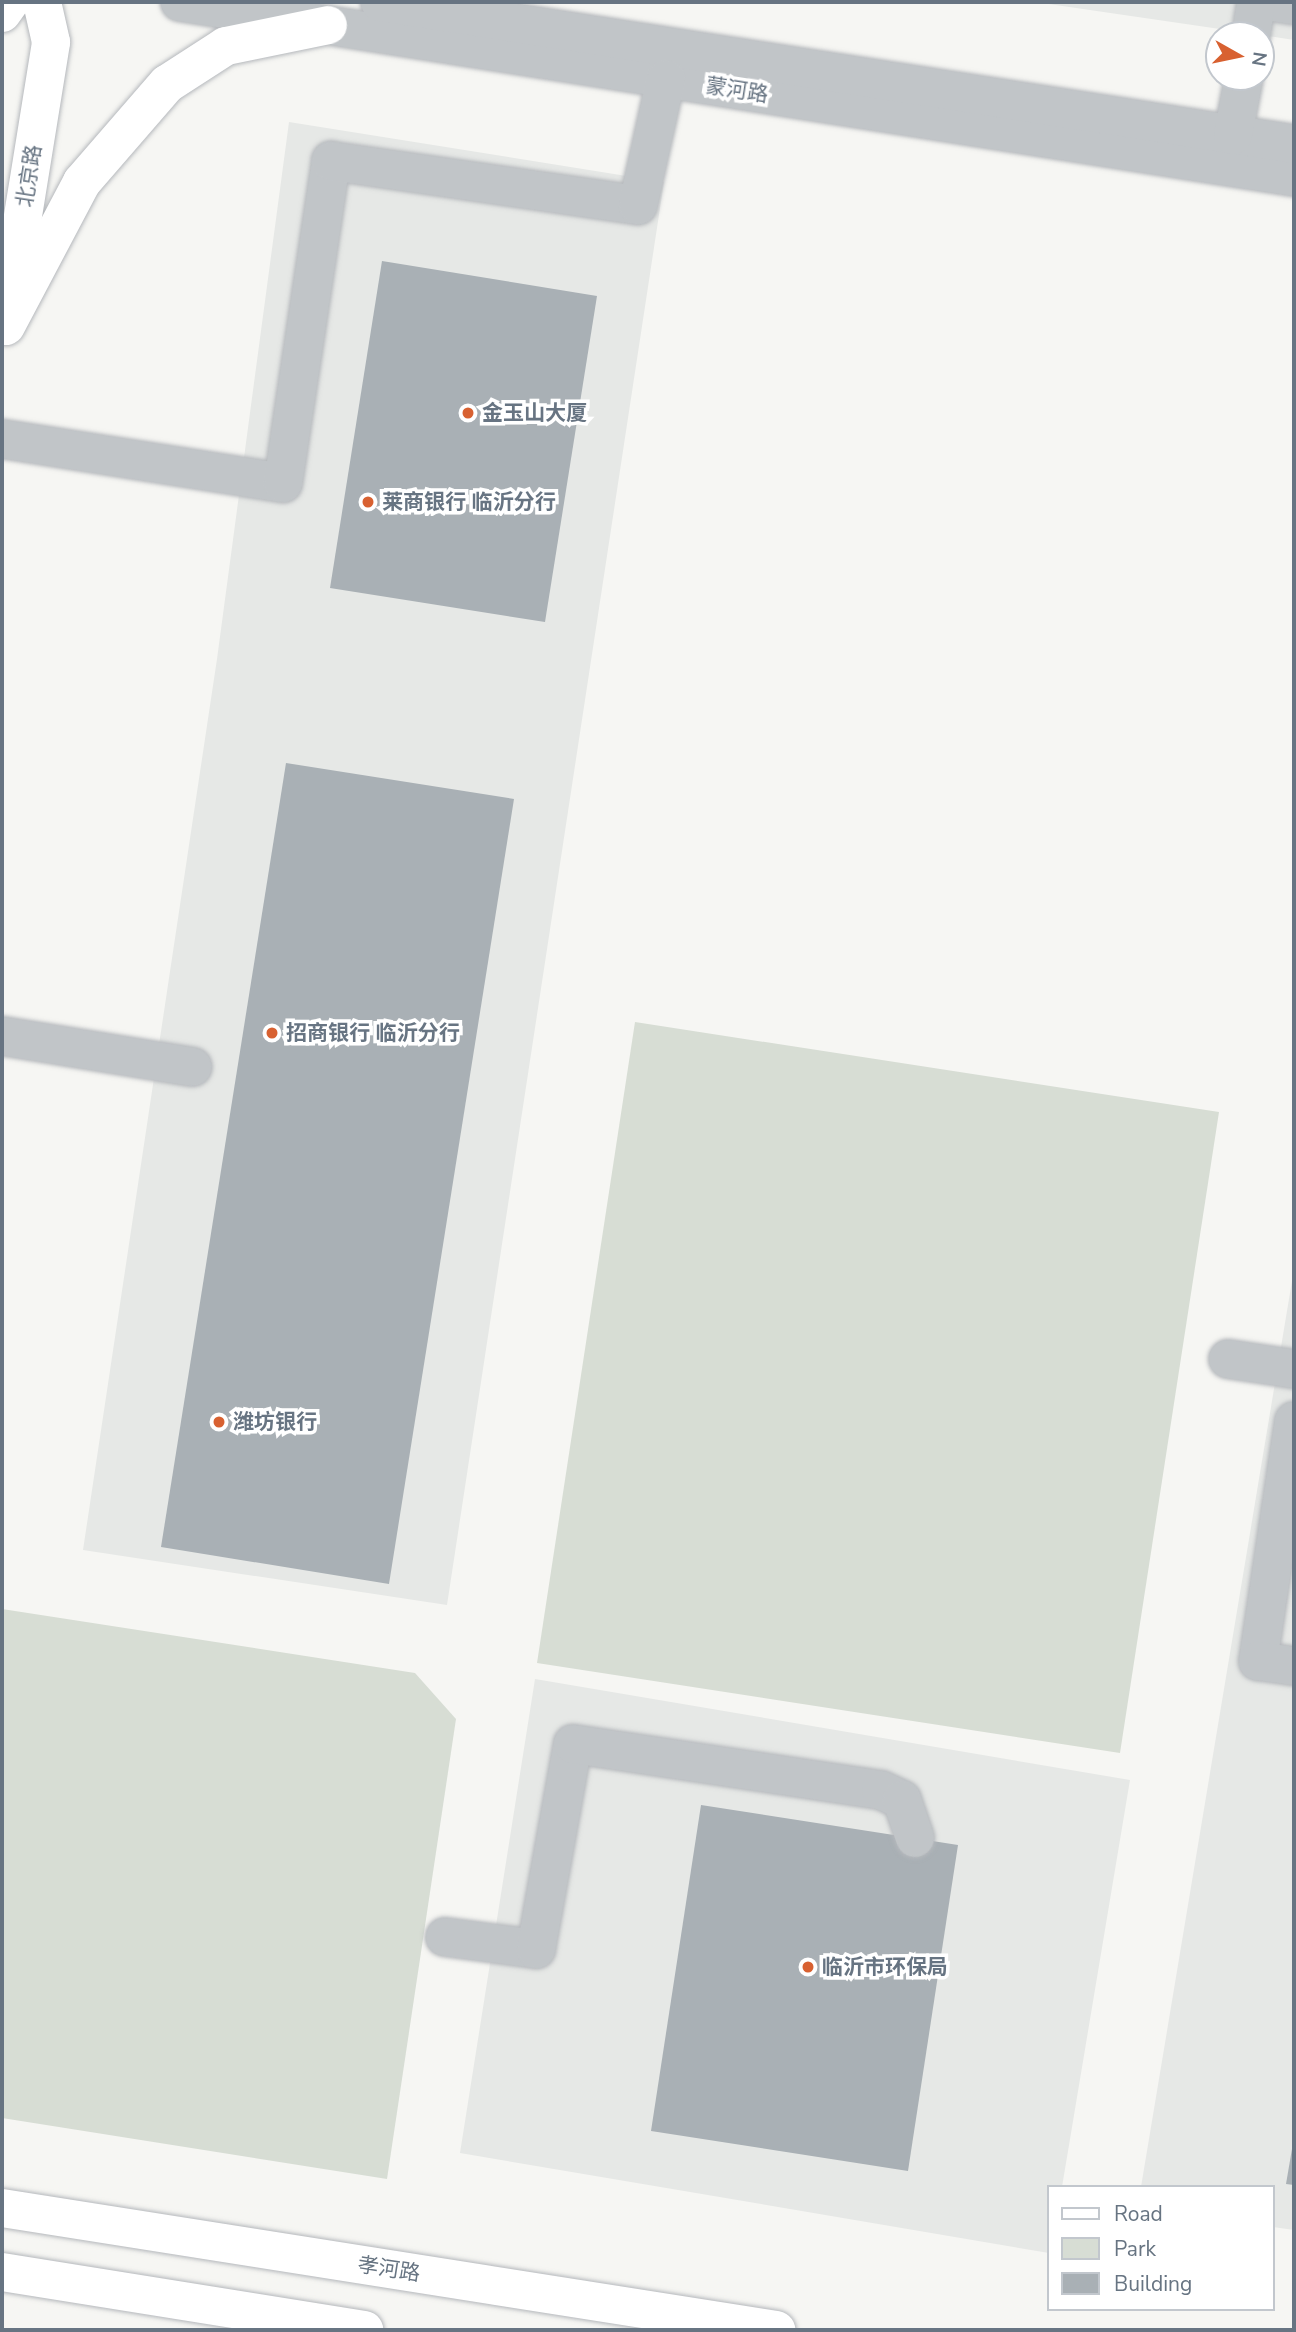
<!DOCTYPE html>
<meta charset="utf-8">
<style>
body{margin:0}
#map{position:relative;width:1296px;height:2332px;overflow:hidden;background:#f6f6f3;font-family:"Nunito Sans","Noto Sans SC",sans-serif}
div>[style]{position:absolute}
.built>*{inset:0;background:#e6e8e6}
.green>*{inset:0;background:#d7ddd4}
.building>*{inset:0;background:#a9b0b5}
.roads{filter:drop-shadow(0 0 2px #b5b8bc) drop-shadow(0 0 2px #b5b8bc)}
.minor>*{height:38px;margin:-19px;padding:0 19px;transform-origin:19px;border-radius:19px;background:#c1c5c8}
.major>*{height:38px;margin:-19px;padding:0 19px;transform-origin:19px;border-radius:19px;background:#fff}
.dots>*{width:19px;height:19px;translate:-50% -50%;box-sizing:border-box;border:4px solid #fff;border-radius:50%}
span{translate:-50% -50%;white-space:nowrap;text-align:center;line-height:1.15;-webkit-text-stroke:7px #fff;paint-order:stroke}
.street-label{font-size:21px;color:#677482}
.poi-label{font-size:21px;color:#677482;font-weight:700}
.left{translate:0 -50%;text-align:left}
.frame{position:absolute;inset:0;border:4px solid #677482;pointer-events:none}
.legend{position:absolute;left:1047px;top:2185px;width:228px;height:126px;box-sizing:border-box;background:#fff;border:2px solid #c2c7cd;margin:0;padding:9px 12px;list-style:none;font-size:21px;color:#677482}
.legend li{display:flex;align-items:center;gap:14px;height:35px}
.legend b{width:35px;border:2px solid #c2c7cd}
.north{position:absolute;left:1205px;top:21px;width:70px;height:70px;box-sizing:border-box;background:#fff;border:2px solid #c2c7cd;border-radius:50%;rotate:99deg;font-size:19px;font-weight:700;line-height:28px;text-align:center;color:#677482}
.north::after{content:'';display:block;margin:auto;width:24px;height:32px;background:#d86131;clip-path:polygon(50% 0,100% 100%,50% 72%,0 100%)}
</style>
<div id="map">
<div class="built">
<div style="clip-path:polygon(1035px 2px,1294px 2px,1294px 40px,1261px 35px)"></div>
<div style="clip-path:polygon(289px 122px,664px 182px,447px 1605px,83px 1550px,217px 659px)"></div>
<div style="clip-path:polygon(1294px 1269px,1294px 2230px,1273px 2227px,1273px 2187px,1141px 2187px)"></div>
<div style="clip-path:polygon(535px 1679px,1130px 1780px,1062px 2187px,1049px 2187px,1049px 2253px,460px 2153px)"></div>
</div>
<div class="green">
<div style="clip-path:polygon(635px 1022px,1219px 1112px,1120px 1753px,537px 1663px)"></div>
<div style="clip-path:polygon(2px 1609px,415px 1673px,456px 1719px,387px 2179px,2px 2118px)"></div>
</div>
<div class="building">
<div style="clip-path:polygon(382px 261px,597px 296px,545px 622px,330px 588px)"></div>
<div style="clip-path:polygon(286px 763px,514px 799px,389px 1584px,161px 1547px)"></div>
<div style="clip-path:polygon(701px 1805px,958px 1845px,908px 2171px,651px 2131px)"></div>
<div style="clip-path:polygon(1293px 2143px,1294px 2143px,1294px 2185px,1286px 2184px)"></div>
</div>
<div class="roads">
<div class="minor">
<div style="left:180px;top:2px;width:1128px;rotate:8.93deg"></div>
<div style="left:380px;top:2px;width:925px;rotate:8.83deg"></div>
<div style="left:1272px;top:2px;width:22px;rotate:8deg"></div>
<div style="left:1251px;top:35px;width:33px;rotate:-81deg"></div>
<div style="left:1233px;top:135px;width:59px;rotate:-79.3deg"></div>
<div style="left:2px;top:439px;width:284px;rotate:8.9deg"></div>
<div style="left:283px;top:483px;width:326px;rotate:-81.5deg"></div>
<div style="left:331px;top:161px;width:310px;rotate:8.2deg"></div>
<div style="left:638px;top:205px;width:129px;rotate:-77.5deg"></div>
<div style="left:2px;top:1036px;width:193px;rotate:9.2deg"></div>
<div style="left:1228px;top:1359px;width:67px;rotate:8.6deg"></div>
<div style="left:1294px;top:1421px;width:243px;rotate:98.5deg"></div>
<div style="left:1258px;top:1661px;width:36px;rotate:8deg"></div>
<div style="left:445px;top:1937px;width:92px;rotate:7.5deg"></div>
<div style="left:536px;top:1949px;width:208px;rotate:-79.8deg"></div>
<div style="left:573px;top:1744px;width:311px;rotate:8.5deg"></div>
<div style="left:881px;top:1790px;width:23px;rotate:25deg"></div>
<div style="left:902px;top:1800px;width:40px;rotate:71.1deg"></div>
</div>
<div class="major">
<div style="left:2px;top:13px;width:14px;rotate:-54deg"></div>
<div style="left:10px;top:296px;width:257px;rotate:-80.8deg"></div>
<div style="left:51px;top:42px;width:41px;rotate:-102.7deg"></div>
<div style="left:6px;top:326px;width:163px;rotate:-62.2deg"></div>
<div style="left:82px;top:182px;width:130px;rotate:-49.1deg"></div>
<div style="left:167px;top:84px;width:70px;rotate:-32.8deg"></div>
<div style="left:226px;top:46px;width:104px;rotate:-11.6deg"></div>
<div style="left:2px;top:2208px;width:784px;rotate:8.96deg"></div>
<div style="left:2px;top:2272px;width:367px;rotate:9.1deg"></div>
</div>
</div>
<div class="dots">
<div style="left:468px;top:413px;background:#d86131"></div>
<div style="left:368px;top:502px;background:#d86131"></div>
<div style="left:272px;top:1033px;background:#d86131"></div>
<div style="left:219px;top:1422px;background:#d86131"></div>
<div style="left:808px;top:1967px;background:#d86131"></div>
</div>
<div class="street-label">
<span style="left:737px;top:90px;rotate:9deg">蒙河路</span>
<span style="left:29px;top:176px;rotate:-81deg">北京路</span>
<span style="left:389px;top:2269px;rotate:9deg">孝河路</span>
</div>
<div class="poi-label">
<span class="left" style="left:482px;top:413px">金玉山大厦</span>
<span class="left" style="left:382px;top:502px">莱商银行 临沂分行</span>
<span class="left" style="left:286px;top:1033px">招商银行 临沂分行</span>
<span class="left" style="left:233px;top:1422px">潍坊银行</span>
<span class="left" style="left:822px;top:1967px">临沂市环保局</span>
</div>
<div class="frame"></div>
<ul class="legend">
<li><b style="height:9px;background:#fff"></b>Road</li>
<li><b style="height:19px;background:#d7ddd4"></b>Park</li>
<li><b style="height:19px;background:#a9b0b5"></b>Building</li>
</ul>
<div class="north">N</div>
</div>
